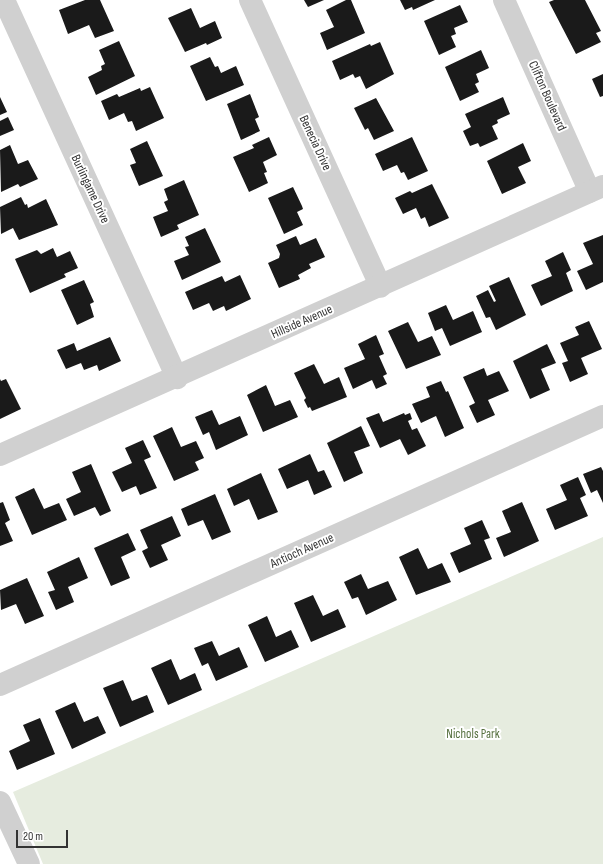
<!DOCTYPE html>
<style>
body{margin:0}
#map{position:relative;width:603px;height:864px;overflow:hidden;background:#fff;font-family:"Sofia Sans Condensed",sans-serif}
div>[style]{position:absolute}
.green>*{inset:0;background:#e6ecdf}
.building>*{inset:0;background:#1a1a1a}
.minor>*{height:22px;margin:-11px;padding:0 11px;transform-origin:11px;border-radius:11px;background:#d0d0d0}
span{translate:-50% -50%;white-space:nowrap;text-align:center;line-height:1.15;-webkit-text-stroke:4px #fff;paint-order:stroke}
.street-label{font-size:13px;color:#333}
.park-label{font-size:13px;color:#56703f}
.scale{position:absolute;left:16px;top:830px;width:52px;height:18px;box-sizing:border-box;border:2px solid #333;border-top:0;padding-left:5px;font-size:12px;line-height:14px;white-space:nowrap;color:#333;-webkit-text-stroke:3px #fff;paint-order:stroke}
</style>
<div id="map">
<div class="green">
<div style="clip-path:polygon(603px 537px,603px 864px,43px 864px,13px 792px)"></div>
</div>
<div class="building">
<div style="clip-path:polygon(85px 0,100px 0,114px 31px,95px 38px,89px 25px,68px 34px,59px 10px)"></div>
<div style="clip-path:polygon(304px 0,324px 0,308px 7px)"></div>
<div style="clip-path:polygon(346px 0,351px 0,365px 33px,327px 50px,320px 33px,334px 27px,326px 10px)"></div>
<div style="clip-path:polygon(400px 0,435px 0,413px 10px,412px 7px,405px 10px)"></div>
<div style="clip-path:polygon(554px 0,585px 0,601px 31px,596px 33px,601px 42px,576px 54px,549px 2px)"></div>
<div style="clip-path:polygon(460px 5px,468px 22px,454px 28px,456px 34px,451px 36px,456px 47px,439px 55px,424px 21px)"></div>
<div style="clip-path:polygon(191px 8px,200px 28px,215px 21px,222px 38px,207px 45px,206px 43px,185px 52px,168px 18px)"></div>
<div style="clip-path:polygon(119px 41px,135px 76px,96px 95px,88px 77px,102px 70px,101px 66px,105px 64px,99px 50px)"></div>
<div style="clip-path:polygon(380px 42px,394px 74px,366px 89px,360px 76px,355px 78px,353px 74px,340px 80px,332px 61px,370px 44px,371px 46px)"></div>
<div style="clip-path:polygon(481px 50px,489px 68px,476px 74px,479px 82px,475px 84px,479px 92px,460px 101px,445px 67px)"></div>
<div style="clip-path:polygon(210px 57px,215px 67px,218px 66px,221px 73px,236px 66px,244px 85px,206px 101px,190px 66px)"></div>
<div style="clip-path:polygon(603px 74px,603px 96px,600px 97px,592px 79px)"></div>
<div style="clip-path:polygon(150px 87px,164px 118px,136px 131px,132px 121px,128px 122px,124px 113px,109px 120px,101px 101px,117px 94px,119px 97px,140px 88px,141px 91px)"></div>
<div style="clip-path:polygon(250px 94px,259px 117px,255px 119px,260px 131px,241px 140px,227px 104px)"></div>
<div style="clip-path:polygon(0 97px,7px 112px,0 115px)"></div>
<div style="clip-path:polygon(503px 97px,510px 114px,497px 120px,498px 123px,492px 126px,498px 139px,480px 147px,478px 143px,470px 146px,463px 131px,471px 127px,465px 114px)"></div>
<div style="clip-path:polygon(376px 98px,394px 131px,374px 140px,368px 128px,365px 130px,354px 108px)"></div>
<div style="clip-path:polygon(8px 117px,14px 130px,0 136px,0 121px)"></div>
<div style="clip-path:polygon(269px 137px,277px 155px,263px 162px,267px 172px,264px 173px,268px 183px,249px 192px,233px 157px,254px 148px,252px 145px)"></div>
<div style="clip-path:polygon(412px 137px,428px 171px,408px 180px,404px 172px,401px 173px,397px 165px,383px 171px,375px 154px)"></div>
<div style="clip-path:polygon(147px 141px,163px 176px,139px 186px,130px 165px,136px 163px,130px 149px)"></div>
<div style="clip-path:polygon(523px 143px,531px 161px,518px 167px,526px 183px,502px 194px,487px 161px)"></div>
<div style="clip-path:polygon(10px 145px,18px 164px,28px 160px,38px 179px,20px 187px,18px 184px,1px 192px,0 150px)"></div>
<div style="clip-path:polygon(184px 180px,199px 215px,177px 225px,179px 229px,161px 237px,153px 217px,168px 211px,164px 202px,168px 200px,164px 189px)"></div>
<div style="clip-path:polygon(432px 184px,449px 218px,429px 227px,425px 217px,421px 219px,416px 208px,403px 214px,395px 198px,410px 191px,412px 193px)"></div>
<div style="clip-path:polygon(293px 187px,302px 206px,303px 209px,297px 212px,303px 225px,284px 234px,268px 198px)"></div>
<div style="clip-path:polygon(21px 197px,25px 205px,27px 204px,28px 208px,46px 199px,58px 225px,19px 240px,13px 228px,1px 234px,0 207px)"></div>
<div style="clip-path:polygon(205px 228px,221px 262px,182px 280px,174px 261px,189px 255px,185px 247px,189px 246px,185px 237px)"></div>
<div style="clip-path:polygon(603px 235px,603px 282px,586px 290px,577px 271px,593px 264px,583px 243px)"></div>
<div style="clip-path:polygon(296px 236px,300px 245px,316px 238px,325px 257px,309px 264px,311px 268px,298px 275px,300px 279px,279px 288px,268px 263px,279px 258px,280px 254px,276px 245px)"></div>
<div style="clip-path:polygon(53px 248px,57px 257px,70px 251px,78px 268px,64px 274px,66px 277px,30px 293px,15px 259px,37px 250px,41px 254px)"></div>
<div style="clip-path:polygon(563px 252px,571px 270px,566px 273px,573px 291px,541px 306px,531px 285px,552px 276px,545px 261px)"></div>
<div style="clip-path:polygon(240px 275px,251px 299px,226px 311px,224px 306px,213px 311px,209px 303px,193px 310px,185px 292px,222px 276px,225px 282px)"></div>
<div style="clip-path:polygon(509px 277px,526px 315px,496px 330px,490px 317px,486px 318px,476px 296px,488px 290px,494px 302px,496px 301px,489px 286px)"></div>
<div style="clip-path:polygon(84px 280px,94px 302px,90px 304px,94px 317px,77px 325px,61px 290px)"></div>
<div style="clip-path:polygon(446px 305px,453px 320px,473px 311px,482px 332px,450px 346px,442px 328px,435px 331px,428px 313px)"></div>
<div style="clip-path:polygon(589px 321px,602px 349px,581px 358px,588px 374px,570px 382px,562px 363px,568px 361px,560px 343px,579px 335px,575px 327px)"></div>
<div style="clip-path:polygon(408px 322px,418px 342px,432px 336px,441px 355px,406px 369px,388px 331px)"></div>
<div style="clip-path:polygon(376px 335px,384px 354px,379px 356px,387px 374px,383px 376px,387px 384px,376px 389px,372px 380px,353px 389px,344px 368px,365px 359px,358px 344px)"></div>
<div style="clip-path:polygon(110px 337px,121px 361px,99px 371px,97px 365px,84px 370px,81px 363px,66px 369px,57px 350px,74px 343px,77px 351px)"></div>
<div style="clip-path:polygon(547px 344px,556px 363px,541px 369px,550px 390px,530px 399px,513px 361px)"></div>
<div style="clip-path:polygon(314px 364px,324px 384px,339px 377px,347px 397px,312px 411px,310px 407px,308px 408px,304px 400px,306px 398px,294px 373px)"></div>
<div style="clip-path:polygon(484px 368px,487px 376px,499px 371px,509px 391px,488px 400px,495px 415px,477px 423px,469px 406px,475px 403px,463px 377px)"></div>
<div style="clip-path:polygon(0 379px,1px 381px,6px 379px,21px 409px,0 419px)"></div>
<div style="clip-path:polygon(441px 381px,446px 392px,448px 391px,464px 428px,445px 437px,436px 416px,421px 423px,412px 404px,430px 397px,426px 387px)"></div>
<div style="clip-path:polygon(266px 385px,275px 406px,290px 400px,298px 417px,263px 432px,247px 395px)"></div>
<div style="clip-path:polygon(212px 410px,219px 425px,240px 416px,248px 435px,216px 450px,209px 432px,203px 435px,195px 417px)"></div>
<div style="clip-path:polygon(379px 413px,383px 422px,404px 413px,405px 415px,410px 413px,412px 419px,408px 421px,412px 430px,417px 428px,426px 446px,408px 455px,400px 439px,380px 448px,366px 418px)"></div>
<div style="clip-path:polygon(361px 426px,370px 446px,354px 452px,363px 473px,344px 482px,327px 443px)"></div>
<div style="clip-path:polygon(172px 427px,181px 447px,196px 441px,204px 458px,195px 462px,199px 470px,174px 481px,153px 436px)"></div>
<div style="clip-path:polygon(143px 440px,151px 457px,144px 460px,157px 488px,140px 495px,136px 486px,122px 492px,112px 472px,132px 463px,125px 448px)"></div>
<div style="clip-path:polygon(310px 454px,318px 472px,324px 470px,332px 487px,314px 495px,308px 480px,287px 489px,278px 469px)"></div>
<div style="clip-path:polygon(91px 464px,111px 511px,100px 516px,95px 507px,74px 516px,66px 499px,81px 492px,72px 472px)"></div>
<div style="clip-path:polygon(601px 467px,603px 471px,603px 503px,597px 490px,591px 493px,583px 474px)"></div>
<div style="clip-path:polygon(261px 473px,278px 512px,258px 520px,249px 499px,234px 506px,227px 489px)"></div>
<div style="clip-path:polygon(578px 477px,586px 495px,580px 498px,588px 516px,555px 530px,546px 509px,567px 500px,560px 485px)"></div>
<div style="clip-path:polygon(34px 488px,44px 509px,59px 503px,67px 520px,32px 535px,15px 497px)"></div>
<div style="clip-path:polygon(215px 494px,231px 532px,212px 540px,203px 520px,188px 526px,181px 509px)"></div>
<div style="clip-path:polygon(3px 502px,10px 520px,5px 523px,13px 541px,0 546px,0 503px)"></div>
<div style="clip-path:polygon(522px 502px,539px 541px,504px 557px,496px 538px,511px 532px,502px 511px)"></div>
<div style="clip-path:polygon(172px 516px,181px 536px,161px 545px,168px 560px,150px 568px,142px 551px,148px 548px,140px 530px)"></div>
<div style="clip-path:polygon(482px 520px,490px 538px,484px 540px,492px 559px,459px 573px,450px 553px,471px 544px,464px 528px)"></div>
<div style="clip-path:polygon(128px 533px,136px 550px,121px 557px,130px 578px,111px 586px,94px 548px)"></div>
<div style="clip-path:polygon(418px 548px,428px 569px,442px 563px,451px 582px,416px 595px,399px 557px)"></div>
<div style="clip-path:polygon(79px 557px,88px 578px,68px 587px,74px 602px,56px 610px,48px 592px,55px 590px,47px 572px)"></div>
<div style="clip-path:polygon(361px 574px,368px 589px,388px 581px,397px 600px,366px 615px,358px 597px,352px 599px,344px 582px)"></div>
<div style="clip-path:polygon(27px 578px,44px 616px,25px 624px,16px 604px,1px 610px,0 590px)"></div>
<div style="clip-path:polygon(313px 595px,323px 616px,338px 609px,346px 627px,311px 642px,294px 603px)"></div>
<div style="clip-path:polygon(267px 616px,276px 637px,291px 630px,299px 647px,265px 662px,248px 625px)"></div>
<div style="clip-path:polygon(212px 641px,219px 656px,239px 647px,248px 667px,216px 681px,208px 663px,202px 666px,194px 648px)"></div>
<div style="clip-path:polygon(171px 659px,180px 680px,195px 673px,202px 690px,168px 705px,151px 668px)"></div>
<div style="clip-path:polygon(123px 680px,132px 701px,147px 695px,154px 712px,120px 727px,103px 688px)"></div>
<div style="clip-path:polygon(75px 702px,84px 722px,98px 716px,106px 733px,72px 749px,55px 711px)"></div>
<div style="clip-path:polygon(40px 718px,55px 754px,17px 770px,9px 751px,30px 741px,23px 725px)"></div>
</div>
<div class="minor">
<div style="left:4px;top:0;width:416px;rotate:65.4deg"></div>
<div style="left:250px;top:0;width:315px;rotate:65.5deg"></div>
<div style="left:504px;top:0;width:210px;rotate:65.9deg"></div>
<div style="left:0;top:455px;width:660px;rotate:-24.04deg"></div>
<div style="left:0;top:685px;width:660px;rotate:-24.04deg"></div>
<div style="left:0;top:802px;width:68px;rotate:64.9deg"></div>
</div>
<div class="street-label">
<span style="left:547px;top:96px;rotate:66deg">Clifton Boulevard</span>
<span style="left:315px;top:143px;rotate:65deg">Benecia Drive</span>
<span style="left:90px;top:189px;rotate:65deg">Burlingame Drive</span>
<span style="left:302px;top:322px;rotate:-24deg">Hillside Avenue</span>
<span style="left:302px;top:551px;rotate:-24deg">Antioch Avenue</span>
</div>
<div class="park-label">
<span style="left:473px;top:734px">Nichols Park</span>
</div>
<div class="scale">20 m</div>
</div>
